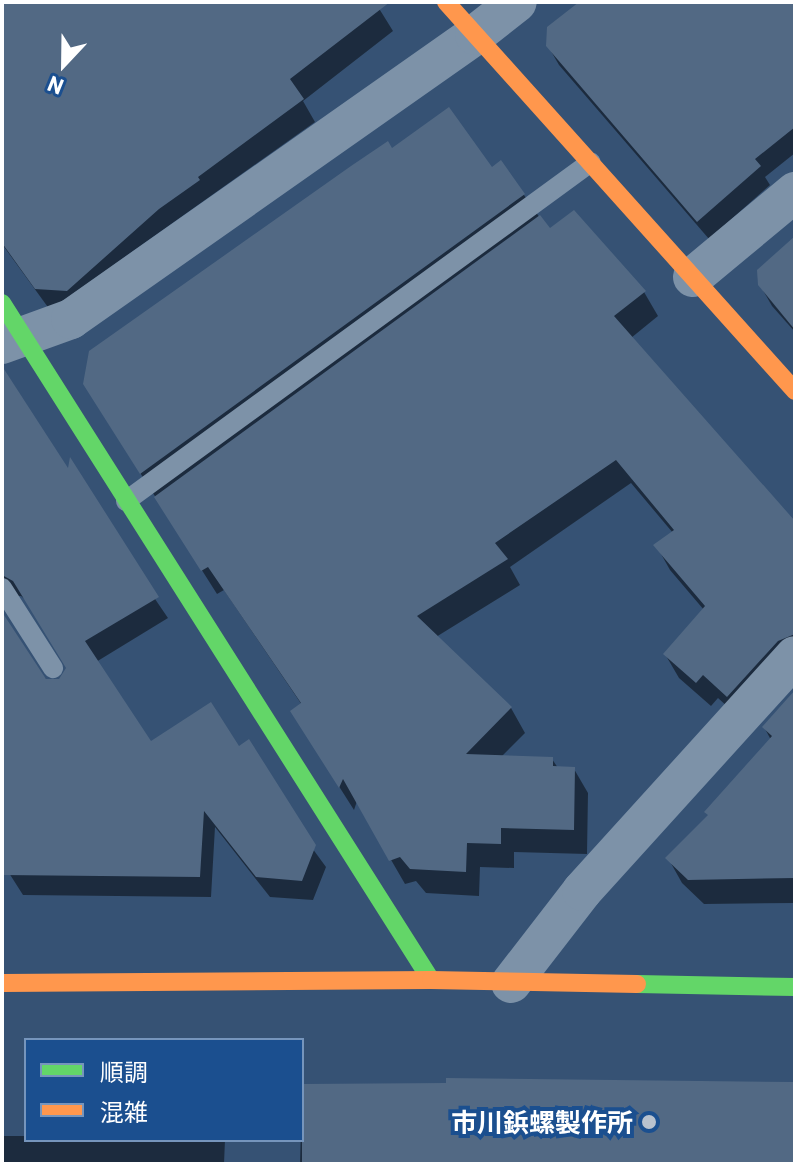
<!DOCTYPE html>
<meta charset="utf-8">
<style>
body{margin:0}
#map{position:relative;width:797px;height:1166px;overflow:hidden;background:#365274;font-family:Barlow,"Noto Sans JP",sans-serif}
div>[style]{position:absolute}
.shadow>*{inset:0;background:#0007}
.building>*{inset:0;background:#526984}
.lane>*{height:20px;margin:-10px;padding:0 10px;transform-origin:10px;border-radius:10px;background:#7d92a8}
.street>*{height:40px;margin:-20px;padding:0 20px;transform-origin:20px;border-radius:20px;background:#7d92a8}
.fast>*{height:18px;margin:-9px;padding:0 9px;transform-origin:9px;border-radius:9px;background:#63d668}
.slow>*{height:18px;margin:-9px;padding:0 9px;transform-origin:9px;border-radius:9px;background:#ff974d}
.dots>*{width:22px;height:22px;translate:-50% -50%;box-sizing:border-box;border:4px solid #1b4f8f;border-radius:50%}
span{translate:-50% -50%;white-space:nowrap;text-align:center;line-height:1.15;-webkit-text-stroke:8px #1b4f8f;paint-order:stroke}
.poi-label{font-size:26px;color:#fff;font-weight:700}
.right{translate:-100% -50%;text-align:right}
.frame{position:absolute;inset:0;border:4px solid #fff;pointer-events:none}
.legend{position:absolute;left:24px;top:1038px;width:280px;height:104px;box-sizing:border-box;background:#1b4f8f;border:2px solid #7695bc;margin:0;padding:10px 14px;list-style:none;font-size:24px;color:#fff}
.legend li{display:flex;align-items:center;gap:16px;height:40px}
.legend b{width:40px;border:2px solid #7695bc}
.north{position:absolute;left:24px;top:24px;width:80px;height:80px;-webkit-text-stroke:6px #1b4f8f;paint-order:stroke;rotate:202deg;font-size:22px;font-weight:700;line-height:32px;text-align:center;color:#fff}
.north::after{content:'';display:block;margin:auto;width:28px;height:36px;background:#fff;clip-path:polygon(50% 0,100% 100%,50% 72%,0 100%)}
</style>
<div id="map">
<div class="shadow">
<div style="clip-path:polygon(2px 2px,375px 2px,393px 31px,303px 101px,315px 122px,50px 310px,2px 244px)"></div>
<div style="clip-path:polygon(581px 2px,795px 2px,795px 153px,765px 177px,770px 185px,709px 239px,559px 65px,548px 46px)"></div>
<div style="clip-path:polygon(392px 151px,492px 170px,524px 195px,549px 231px,644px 292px,658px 316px,631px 338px,792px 521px,795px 518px,795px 665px,742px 720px,718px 698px,711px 706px,679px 678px,665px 654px,704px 610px,670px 570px,656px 545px,673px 533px,631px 483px,510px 567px,520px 585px,436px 637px,511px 708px,525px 733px,501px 757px,552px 759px,558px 768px,574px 769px,588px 793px,587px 854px,514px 852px,514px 868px,480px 867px,479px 896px,426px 893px,416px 881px,405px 884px,357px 801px,354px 810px,307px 736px,302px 705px,224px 590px,217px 594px,99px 408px)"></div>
<div style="clip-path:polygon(795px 241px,795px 332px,772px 306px,760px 285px)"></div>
<div style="clip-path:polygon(2px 416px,69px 473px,168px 618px,96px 662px,151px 743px,239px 748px,326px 867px,313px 900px,270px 897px,215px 827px,211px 897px,23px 895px,2px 862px,2px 616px,41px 676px,53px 683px,66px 676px,66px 662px,27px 601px,21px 596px,7px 596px,2px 602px)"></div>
<div style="clip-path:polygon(795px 693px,795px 903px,704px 904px,682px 883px,668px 858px,709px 816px,771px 740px,764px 727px)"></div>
<div style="clip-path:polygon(448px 1080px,795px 1084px,795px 1164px,300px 1164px,302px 1086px,448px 1085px)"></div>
<div style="clip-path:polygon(2px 1136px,26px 1136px,26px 1140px,225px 1140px,224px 1164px,2px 1164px)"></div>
</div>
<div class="building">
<div style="clip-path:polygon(2px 2px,390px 2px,290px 79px,304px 99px,198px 177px,200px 180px,159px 209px,67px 291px,35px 289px,2px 243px)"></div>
<div style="clip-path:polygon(579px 2px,795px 2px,795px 127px,755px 159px,761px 166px,697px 222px,546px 46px,547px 27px)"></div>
<div style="clip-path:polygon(449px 107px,492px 167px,501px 160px,525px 194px,140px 474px,83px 384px,89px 351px,351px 166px,388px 141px,392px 148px)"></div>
<div style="clip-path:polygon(574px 210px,646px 291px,614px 316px,795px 521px,795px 634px,778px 641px,727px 697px,703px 675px,696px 683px,663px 654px,705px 606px,653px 545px,674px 530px,616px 460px,495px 543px,508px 559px,417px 616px,512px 707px,466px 754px,553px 757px,553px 766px,575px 767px,574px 830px,501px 828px,501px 844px,467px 843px,466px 872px,410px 869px,400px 857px,389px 861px,343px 779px,339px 788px,290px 711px,301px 703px,208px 567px,201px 571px,154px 497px,540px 215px,550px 228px)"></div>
<div style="clip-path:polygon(795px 236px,795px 330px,758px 285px,757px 270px)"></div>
<div style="clip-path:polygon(2px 366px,68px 468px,70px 457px,159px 597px,85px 641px,151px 741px,211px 702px,239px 746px,249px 739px,316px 845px,302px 881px,256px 877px,204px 811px,200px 877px,2px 875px,2px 612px,46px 679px,59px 679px,66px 668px,13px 581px,2px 575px)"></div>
<div style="clip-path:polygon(795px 690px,795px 878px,688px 880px,665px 858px,708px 815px,704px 812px,772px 736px,762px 727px)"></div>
<div style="clip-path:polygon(446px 1078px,794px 1082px,794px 1164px,302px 1164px,302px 1084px,446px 1083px)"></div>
</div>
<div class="lane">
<div style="left:126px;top:501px;width:575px;rotate:-36.09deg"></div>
<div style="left:2px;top:588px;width:95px;rotate:57.5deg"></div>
</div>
<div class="street">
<div style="left:693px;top:277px;width:133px;rotate:-39.8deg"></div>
<div style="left:2px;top:344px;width:73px;rotate:-19.9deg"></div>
<div style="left:71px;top:319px;width:494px;rotate:-35.1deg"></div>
<div style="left:475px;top:35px;width:53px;rotate:-38.2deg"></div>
<div style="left:511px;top:983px;width:116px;rotate:-52.3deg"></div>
<div style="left:582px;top:891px;width:317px;rotate:-47.8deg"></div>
</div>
<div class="fast">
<div style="left:2px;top:303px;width:801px;rotate:57.64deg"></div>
<div style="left:637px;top:984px;width:158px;rotate:1.1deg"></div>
</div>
<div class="slow">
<div style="left:446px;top:2px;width:523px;rotate:48.1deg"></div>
<div style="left:2px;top:983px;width:429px;rotate:-0.4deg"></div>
<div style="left:431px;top:980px;width:206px;rotate:1.1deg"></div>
</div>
<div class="dots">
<div style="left:649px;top:1122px;background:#b9c2ce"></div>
</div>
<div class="poi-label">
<span class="right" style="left:633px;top:1122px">市川鋲螺製作所</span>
</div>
<div class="frame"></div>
<ul class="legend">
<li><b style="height:10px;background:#63d668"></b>順調</li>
<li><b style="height:10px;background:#ff974d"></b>混雑</li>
</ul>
<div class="north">N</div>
</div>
